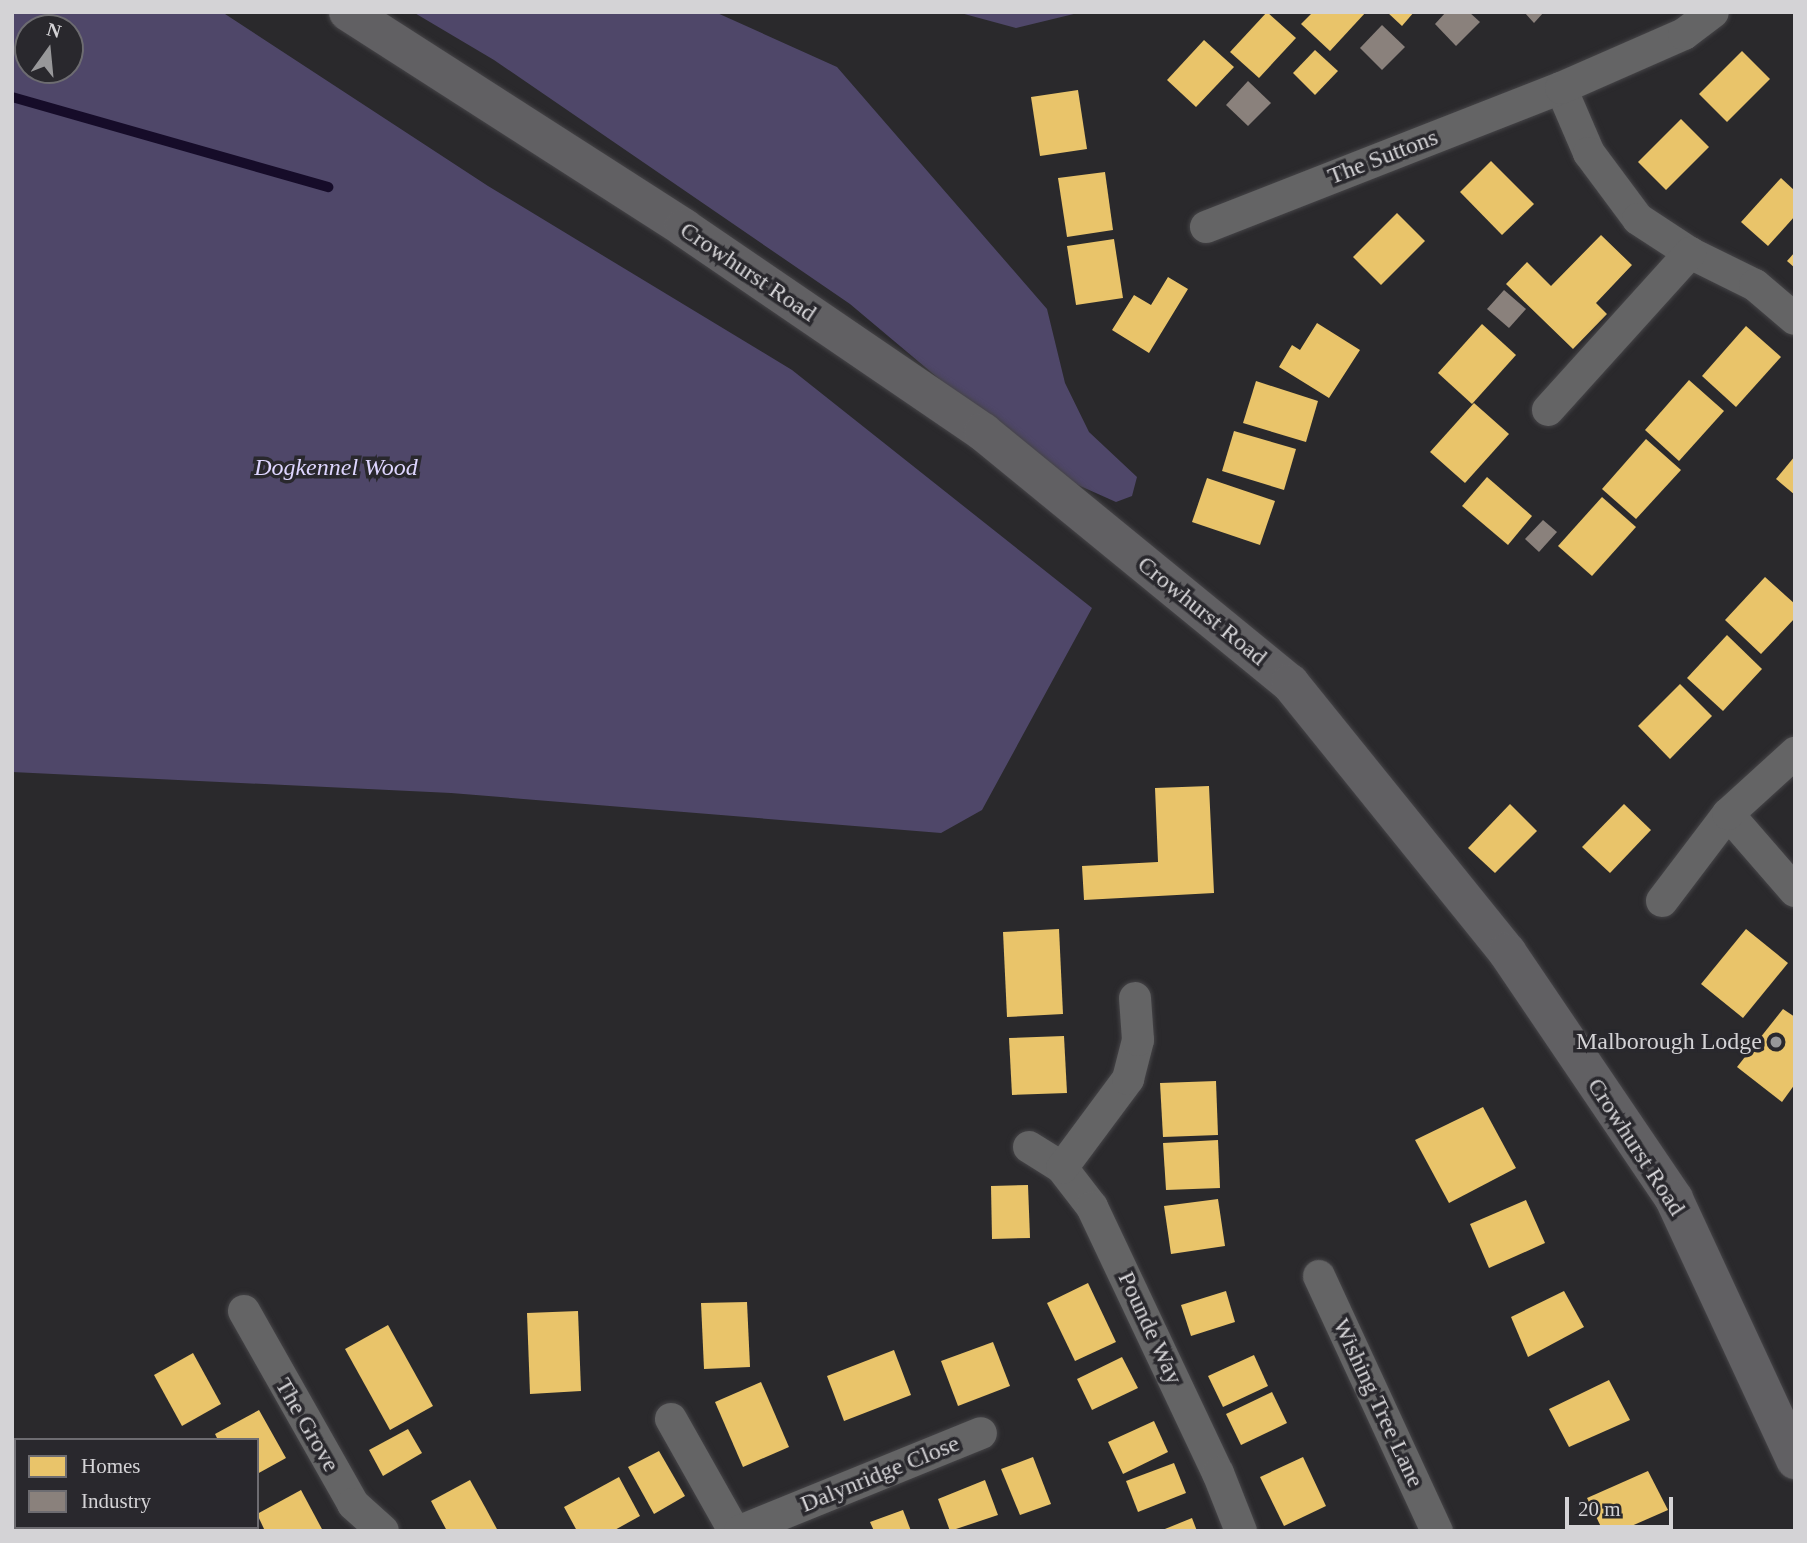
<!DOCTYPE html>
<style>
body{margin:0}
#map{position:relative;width:1807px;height:1543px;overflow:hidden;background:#2a292c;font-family:Georgia,serif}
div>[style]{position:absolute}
.forest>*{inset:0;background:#4f4769}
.homes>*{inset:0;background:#e9c46a}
.industry>*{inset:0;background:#8a817c}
.stream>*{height:10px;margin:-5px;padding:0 5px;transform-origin:5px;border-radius:5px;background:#160c29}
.roads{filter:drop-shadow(0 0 2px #454447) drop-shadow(0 0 2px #454447)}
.minor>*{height:32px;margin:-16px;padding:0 16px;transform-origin:16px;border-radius:16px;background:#646465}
.secondary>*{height:38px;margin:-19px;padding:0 19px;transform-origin:19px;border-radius:19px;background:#616063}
.dots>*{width:19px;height:19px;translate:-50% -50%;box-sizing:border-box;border:4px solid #29282d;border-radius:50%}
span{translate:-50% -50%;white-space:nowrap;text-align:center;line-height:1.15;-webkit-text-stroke:7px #29282d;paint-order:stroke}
.street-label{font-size:24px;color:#d4d3d6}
.park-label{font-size:24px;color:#ded6ff;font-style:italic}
.poi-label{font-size:24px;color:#d4d3d6}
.right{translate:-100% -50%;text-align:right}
.frame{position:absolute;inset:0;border:14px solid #d4d3d6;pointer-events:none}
.legend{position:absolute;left:14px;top:1438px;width:245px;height:91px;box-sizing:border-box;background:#29282d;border:2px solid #6d6c71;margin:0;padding:9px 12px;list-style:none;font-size:21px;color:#d4d3d6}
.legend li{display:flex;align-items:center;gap:14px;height:35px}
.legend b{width:35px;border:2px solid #6d6c71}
.north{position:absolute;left:14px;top:14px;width:70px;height:70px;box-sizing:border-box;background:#29282d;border:2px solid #6d6c71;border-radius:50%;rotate:15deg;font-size:19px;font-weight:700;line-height:28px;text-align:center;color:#d4d3d6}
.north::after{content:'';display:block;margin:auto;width:24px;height:32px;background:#98989a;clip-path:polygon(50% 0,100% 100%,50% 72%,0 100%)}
.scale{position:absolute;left:1565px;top:1497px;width:108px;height:32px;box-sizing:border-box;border:4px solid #d4d3d6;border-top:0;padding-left:9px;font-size:21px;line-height:24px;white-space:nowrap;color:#d4d3d6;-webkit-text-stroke:5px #29282d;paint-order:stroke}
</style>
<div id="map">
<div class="forest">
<div style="clip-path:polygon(evenodd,12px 12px,222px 12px,488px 186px,792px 370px,1092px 608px,982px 810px,941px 833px,451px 793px,12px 772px,12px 12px,28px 28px,70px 28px,70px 70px,28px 70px,28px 28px)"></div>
<div style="clip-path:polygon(413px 12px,715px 12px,837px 67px,1047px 309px,1065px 383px,1089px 432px,1137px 477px,1132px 496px,1116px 502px,1051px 473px,850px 304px,494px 60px)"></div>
<div style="clip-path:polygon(957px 12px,1082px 12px,1016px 28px)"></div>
</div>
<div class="homes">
<div style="clip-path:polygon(1267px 12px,1296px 38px,1259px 78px,1230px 52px)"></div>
<div style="clip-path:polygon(1313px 12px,1366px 12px,1330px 51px,1301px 24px)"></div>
<div style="clip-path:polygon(1387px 12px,1414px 12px,1402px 26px)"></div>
<div style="clip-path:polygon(1204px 40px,1234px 67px,1196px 107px,1167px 80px)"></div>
<div style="clip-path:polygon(1315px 50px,1338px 71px,1315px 95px,1293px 73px)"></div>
<div style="clip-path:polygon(1742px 51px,1770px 79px,1727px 122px,1699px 94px)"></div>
<div style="clip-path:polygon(1078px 90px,1087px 149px,1040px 156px,1031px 97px)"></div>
<div style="clip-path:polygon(1681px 119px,1709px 147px,1666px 190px,1638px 162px)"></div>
<div style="clip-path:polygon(1491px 161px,1534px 204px,1502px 235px,1460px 192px)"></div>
<div style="clip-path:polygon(1105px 172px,1113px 230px,1067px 237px,1058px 178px)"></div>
<div style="clip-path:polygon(1781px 178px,1795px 191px,1795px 216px,1768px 246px,1741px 222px)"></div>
<div style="clip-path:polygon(1397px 213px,1425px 241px,1381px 285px,1353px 257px)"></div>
<div style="clip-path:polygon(1601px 235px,1632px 265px,1596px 303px,1607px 314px,1573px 349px,1506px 284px,1527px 262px,1551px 286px)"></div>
<div style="clip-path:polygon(1114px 239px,1123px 298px,1076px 305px,1067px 246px)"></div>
<div style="clip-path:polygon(1795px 252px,1795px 268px,1787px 261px)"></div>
<div style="clip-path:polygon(1168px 277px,1188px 289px,1149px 353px,1112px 330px,1134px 295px,1151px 305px)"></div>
<div style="clip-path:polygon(1317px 323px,1360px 350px,1329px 398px,1279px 367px,1292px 345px,1300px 350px)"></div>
<div style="clip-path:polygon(1482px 324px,1516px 355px,1472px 404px,1438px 373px)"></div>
<div style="clip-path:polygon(1746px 326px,1781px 357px,1736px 407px,1702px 376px)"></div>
<div style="clip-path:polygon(1689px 380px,1724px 411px,1679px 461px,1645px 430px)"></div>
<div style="clip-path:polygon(1256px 381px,1318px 401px,1306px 442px,1243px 423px)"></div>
<div style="clip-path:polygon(1474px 403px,1509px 434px,1465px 483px,1430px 452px)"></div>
<div style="clip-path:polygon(1234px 431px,1296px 449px,1284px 490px,1222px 471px)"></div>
<div style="clip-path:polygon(1646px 439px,1681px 470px,1636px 519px,1602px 489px)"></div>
<div style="clip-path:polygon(1795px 456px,1795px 495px,1776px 479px)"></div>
<div style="clip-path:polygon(1487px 477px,1532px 516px,1508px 545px,1462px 506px)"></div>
<div style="clip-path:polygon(1207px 478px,1275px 501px,1260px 545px,1192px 522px)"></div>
<div style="clip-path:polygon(1602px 497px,1636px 527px,1592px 576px,1558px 546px)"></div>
<div style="clip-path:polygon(1765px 577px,1795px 604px,1795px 618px,1761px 654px,1725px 620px)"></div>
<div style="clip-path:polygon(1727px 635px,1762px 669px,1723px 711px,1687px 678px)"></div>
<div style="clip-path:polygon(1680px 684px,1712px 716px,1670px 759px,1638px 726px)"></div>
<div style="clip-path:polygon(1209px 786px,1214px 893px,1084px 900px,1082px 866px,1158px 862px,1155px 788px)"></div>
<div style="clip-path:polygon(1510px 804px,1537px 831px,1495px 873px,1468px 848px)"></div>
<div style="clip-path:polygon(1624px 804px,1651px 830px,1610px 873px,1582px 847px)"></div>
<div style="clip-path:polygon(1059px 929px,1063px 1014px,1007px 1017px,1003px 932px)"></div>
<div style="clip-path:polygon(1746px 929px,1788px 963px,1743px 1018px,1701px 984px)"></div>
<div style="clip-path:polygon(1783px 1009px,1795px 1017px,1795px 1084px,1782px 1102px,1737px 1067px)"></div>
<div style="clip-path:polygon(1064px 1036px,1067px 1093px,1012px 1095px,1009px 1038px)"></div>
<div style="clip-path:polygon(1216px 1081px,1218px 1135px,1163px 1137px,1160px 1083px)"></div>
<div style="clip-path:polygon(1483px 1107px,1516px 1168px,1449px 1203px,1415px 1140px)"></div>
<div style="clip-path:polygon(1218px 1140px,1220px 1188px,1166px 1190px,1163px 1143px)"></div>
<div style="clip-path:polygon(1028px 1185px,1030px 1238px,992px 1239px,991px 1186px)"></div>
<div style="clip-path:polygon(1218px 1199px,1225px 1246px,1171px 1254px,1164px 1206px)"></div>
<div style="clip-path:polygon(1526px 1200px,1545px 1243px,1489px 1268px,1470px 1224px)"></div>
<div style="clip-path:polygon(1088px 1283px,1116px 1342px,1075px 1361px,1047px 1303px)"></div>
<div style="clip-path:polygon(1226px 1291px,1235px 1322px,1191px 1336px,1181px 1305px)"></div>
<div style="clip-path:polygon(1564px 1291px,1584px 1327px,1528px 1357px,1511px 1317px)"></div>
<div style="clip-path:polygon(747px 1302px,750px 1367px,704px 1369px,701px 1303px)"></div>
<div style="clip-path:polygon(578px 1311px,581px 1391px,530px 1394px,527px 1313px)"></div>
<div style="clip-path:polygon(388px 1325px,433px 1406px,390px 1430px,345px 1349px)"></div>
<div style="clip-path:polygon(993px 1342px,1010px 1386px,958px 1406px,941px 1361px)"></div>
<div style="clip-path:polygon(894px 1350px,911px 1395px,844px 1421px,827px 1376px)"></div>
<div style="clip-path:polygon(193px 1353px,221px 1404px,182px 1426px,154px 1375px)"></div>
<div style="clip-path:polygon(1254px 1355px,1268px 1386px,1223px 1407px,1208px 1376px)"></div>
<div style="clip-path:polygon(1122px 1357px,1138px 1388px,1092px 1410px,1077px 1379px)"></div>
<div style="clip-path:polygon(1609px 1380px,1630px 1420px,1569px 1447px,1549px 1409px)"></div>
<div style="clip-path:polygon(761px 1382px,789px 1447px,743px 1467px,715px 1402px)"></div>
<div style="clip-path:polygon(1272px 1392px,1287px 1423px,1241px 1445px,1226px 1414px)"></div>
<div style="clip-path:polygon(259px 1410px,286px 1458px,257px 1474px,257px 1440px,218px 1440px,215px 1434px)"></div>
<div style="clip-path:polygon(1154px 1421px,1168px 1452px,1123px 1474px,1108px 1442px)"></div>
<div style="clip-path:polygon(408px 1429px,422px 1453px,383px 1476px,369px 1450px)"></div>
<div style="clip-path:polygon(659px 1451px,685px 1496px,654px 1514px,628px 1467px)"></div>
<div style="clip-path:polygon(1033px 1457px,1051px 1504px,1020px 1515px,1001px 1469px)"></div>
<div style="clip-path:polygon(1303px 1457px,1326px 1506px,1284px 1526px,1260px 1477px)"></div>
<div style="clip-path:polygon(1174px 1463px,1186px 1493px,1138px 1512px,1126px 1481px)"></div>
<div style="clip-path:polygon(1648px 1471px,1668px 1510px,1620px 1531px,1603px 1531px,1587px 1498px)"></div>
<div style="clip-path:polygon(619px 1477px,640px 1516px,613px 1531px,577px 1531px,564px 1507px)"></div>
<div style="clip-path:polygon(470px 1480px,485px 1507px,498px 1531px,447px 1531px,431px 1501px)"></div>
<div style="clip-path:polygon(985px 1480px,998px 1515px,950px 1531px,938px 1499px)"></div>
<div style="clip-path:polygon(301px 1490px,323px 1531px,265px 1531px,257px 1514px)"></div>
<div style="clip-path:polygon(903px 1510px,911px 1531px,874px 1531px,870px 1522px)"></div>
<div style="clip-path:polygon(1192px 1518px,1197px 1531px,1160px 1531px)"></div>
</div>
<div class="industry">
<div style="clip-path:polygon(1446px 12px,1469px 12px,1480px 22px,1456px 46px,1435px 24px)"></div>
<div style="clip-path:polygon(1524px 12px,1544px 12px,1534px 23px)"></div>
<div style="clip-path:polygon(1382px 25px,1405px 47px,1382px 70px,1360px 48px)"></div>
<div style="clip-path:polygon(1248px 81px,1271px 103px,1248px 126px,1226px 105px)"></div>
<div style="clip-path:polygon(1504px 290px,1526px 309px,1509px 328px,1487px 309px)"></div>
<div style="clip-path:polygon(1543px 520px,1557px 532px,1539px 552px,1525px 539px)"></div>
</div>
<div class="stream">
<div style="left:12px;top:97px;width:329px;rotate:15.9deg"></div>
</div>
<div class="roads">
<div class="minor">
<div style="left:1561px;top:88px;width:71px;rotate:66.7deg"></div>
<div style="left:1589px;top:153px;width:82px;rotate:53.4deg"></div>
<div style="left:1638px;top:219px;width:62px;rotate:33.2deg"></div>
<div style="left:1690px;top:253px;width:72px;rotate:26.2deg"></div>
<div style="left:1755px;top:285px;width:52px;rotate:40.4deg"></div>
<div style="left:1206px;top:227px;width:381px;rotate:-21.4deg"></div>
<div style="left:1561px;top:88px;width:134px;rotate:-23.7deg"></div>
<div style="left:1684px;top:34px;width:36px;rotate:-37deg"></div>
<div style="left:1548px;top:410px;width:212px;rotate:-47.9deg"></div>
<div style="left:1728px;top:814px;width:102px;rotate:49deg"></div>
<div style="left:1662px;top:901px;width:109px;rotate:-52.8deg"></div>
<div style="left:1728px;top:814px;width:91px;rotate:-42.3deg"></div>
<div style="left:1029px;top:1147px;width:39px;rotate:32deg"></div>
<div style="left:1062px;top:1168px;width:49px;rotate:52.4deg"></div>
<div style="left:1092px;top:1207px;width:294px;rotate:64.7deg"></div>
<div style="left:1218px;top:1473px;width:62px;rotate:68.4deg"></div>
<div style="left:1062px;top:1168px;width:111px;rotate:-53.4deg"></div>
<div style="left:1128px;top:1079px;width:40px;rotate:-75.6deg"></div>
<div style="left:1138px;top:1040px;width:42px;rotate:-94.1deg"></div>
<div style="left:1319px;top:1276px;width:281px;rotate:65.2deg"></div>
<div style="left:244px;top:1311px;width:222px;rotate:60.5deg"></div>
<div style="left:353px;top:1504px;width:40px;rotate:42deg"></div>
<div style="left:671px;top:1419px;width:129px;rotate:60.6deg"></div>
<div style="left:740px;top:1531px;width:260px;rotate:-22.1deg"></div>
</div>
<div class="secondary">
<div style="left:348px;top:12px;width:399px;rotate:32.7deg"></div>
<div style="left:684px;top:228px;width:362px;rotate:34.3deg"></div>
<div style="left:983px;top:432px;width:397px;rotate:39.3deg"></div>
<div style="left:1290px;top:683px;width:346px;rotate:51.1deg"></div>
<div style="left:1507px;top:952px;width:298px;rotate:55.9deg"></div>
<div style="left:1674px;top:1199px;width:288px;rotate:65.1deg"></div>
</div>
</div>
<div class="dots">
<div style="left:1776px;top:1042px;background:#98989a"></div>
</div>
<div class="street-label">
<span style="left:1383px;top:157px;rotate:-21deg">The Suttons</span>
<span style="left:748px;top:272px;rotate:34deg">Crowhurst Road</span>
<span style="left:1202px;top:611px;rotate:39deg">Crowhurst Road</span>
<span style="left:1636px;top:1147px;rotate:57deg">Crowhurst Road</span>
<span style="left:1150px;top:1328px;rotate:65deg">Pounde Way</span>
<span style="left:1378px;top:1403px;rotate:65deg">Wishing Tree Lane</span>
<span style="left:307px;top:1425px;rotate:60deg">The Grove</span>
<span style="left:880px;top:1474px;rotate:-22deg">Dalynridge Close</span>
</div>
<div class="park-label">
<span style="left:336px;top:468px">Dogkennel Wood</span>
</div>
<div class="poi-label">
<span class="right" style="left:1762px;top:1042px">Malborough Lodge</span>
</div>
<div class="frame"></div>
<ul class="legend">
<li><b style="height:19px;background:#e9c46a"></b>Homes</li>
<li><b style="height:19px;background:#8a817c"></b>Industry</li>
</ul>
<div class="north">N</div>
<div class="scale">20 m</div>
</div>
